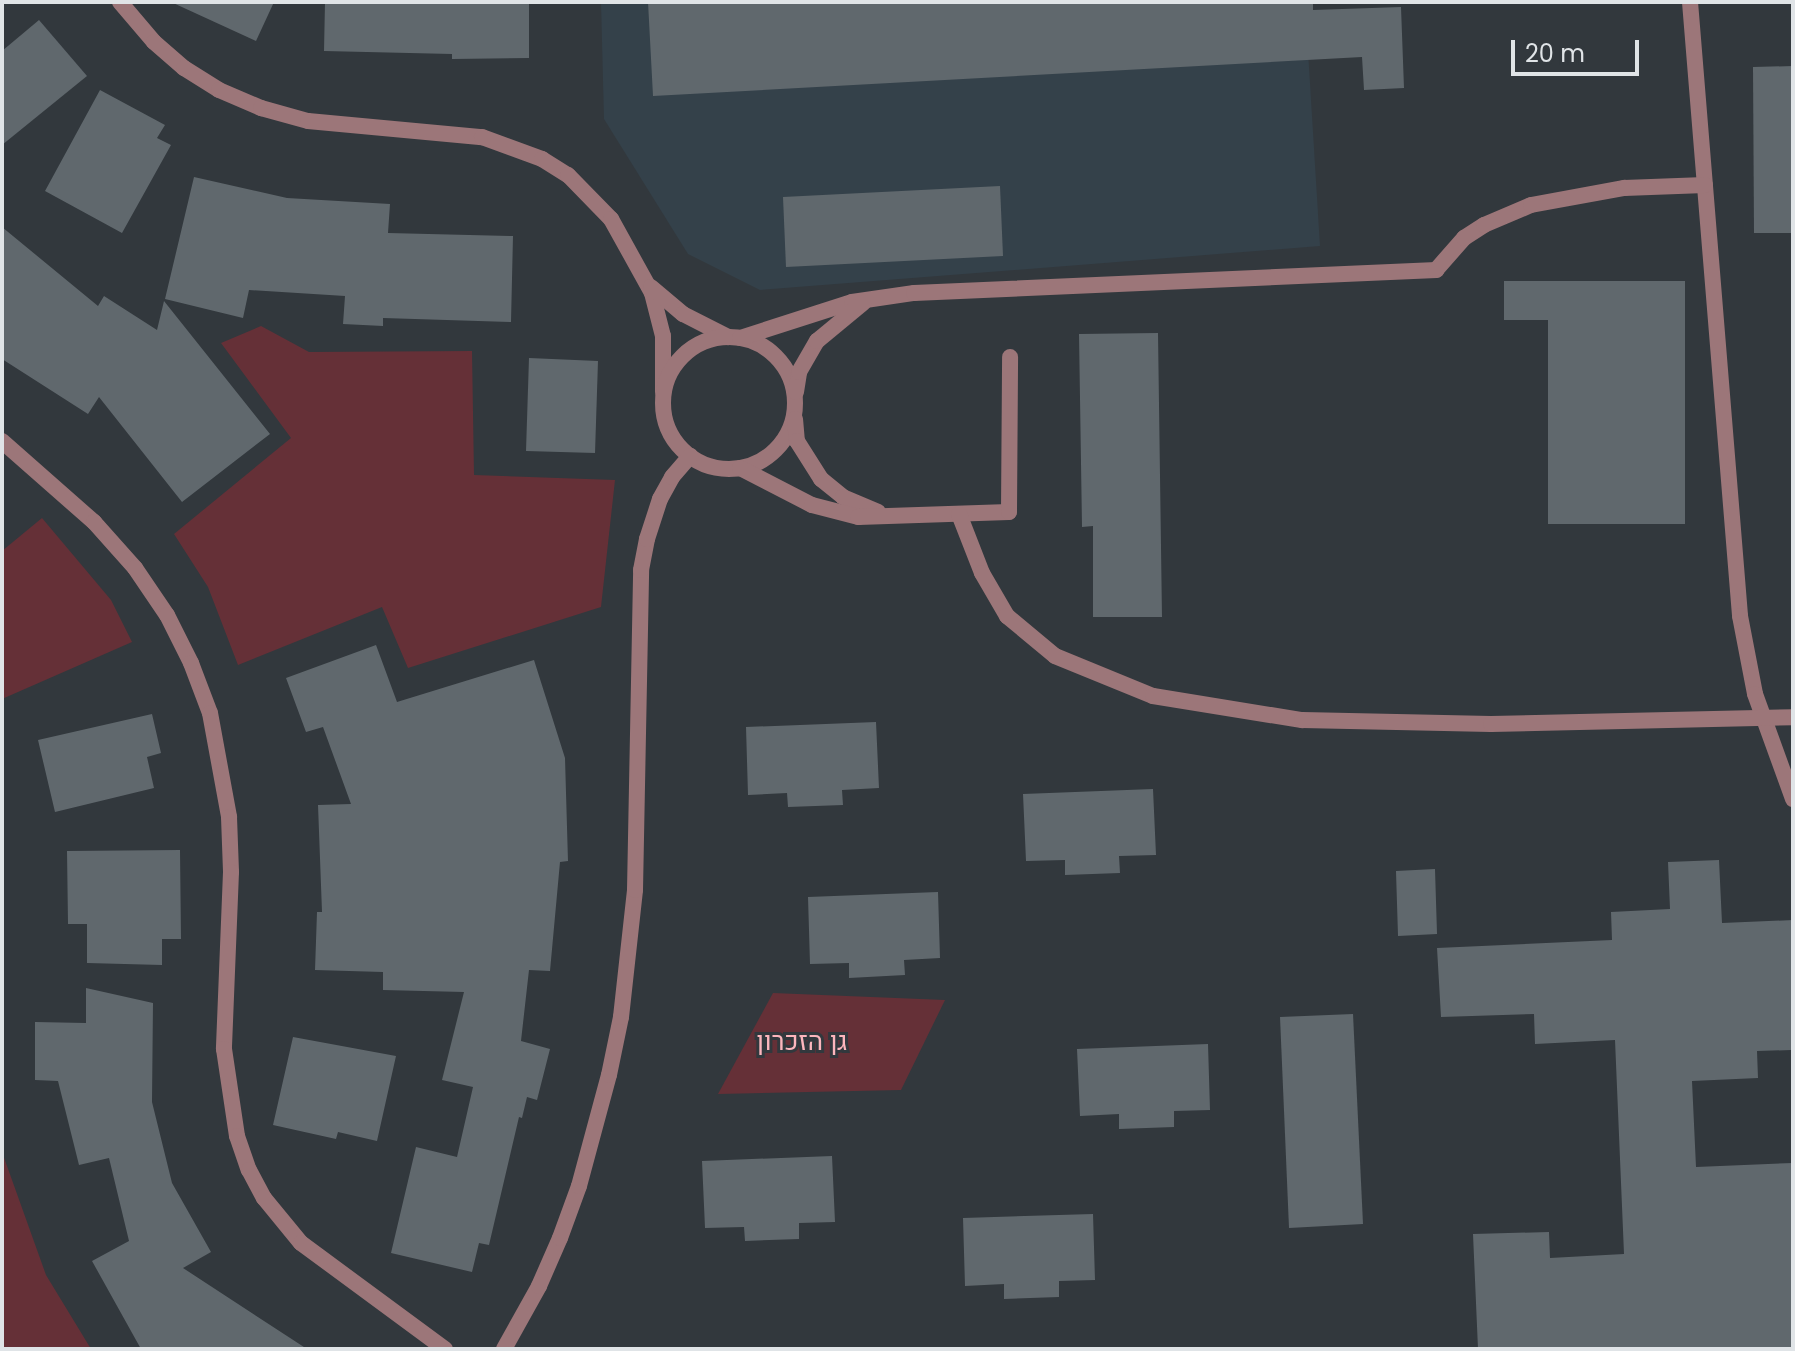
<!DOCTYPE html>
<meta charset="utf-8">
<style>
body{margin:0}
#map{position:relative;width:1795px;height:1351px;overflow:hidden;background:#32383d;font-family:Poppins,Heebo,sans-serif}
div>[style]{position:absolute}
.built>*{inset:0;background:#34414a}
.green>*{inset:0;background:#653037}
.building>*{inset:0;background:#60686d}
.minor>*{height:16px;margin:-8px;padding:0 8px;transform-origin:8px;border-radius:8px;background:#9c7679}
.minor>.ring{margin:-8px;padding:0;box-sizing:content-box;background:none;border:16px solid #9c7679;border-radius:50%}
span{translate:-50% -50%;white-space:nowrap;text-align:center;line-height:1.15;-webkit-text-stroke:6px #32383d;paint-order:stroke}
.park-label{font-size:26px;color:#fcb6bd}
.frame{position:absolute;inset:0;border:4px solid #e0e4e7;pointer-events:none}
.scale{position:absolute;left:1511px;top:40px;width:128px;height:36px;box-sizing:border-box;border:4px solid #e0e4e7;border-top:0;padding-left:10px;font-size:24px;line-height:28px;white-space:nowrap;color:#e0e4e7;-webkit-text-stroke:6px #32383d;paint-order:stroke}
</style>
<div id="map">
<div class="built">
<div style="clip-path:polygon(601px 2px,1305px 2px,1320px 246px,760px 290px,688px 254px,604px 119px)"></div>
</div>
<div class="green">
<div style="clip-path:polygon(261px 326px,309px 352px,472px 351px,474px 475px,615px 480px,601px 607px,408px 668px,382px 607px,238px 665px,208px 587px,174px 534px,291px 438px,221px 343px)"></div>
<div style="clip-path:polygon(42px 518px,111px 600px,132px 642px,2px 699px,2px 551px)"></div>
<div style="clip-path:polygon(773px 993px,945px 1000px,901px 1090px,718px 1094px)"></div>
<div style="clip-path:polygon(2px 1152px,46px 1275px,91px 1349px,2px 1349px)"></div>
</div>
<div class="building">
<div style="clip-path:polygon(171px 2px,274px 2px,256px 41px)"></div>
<div style="clip-path:polygon(325px 2px,529px 2px,529px 58px,452px 59px,452px 54px,324px 51px)"></div>
<div style="clip-path:polygon(648px 2px,1313px 2px,1313px 10px,1401px 7px,1404px 88px,1364px 90px,1362px 57px,653px 96px)"></div>
<div style="clip-path:polygon(39px 20px,87px 76px,2px 145px,2px 51px)"></div>
<div style="clip-path:polygon(1793px 66px,1793px 233px,1754px 233px,1753px 67px)"></div>
<div style="clip-path:polygon(100px 90px,165px 125px,157px 138px,171px 145px,122px 233px,45px 191px)"></div>
<div style="clip-path:polygon(194px 177px,287px 198px,390px 204px,388px 233px,513px 236px,511px 322px,383px 318px,383px 326px,343px 324px,345px 296px,249px 290px,243px 318px,165px 299px)"></div>
<div style="clip-path:polygon(1000px 186px,1003px 256px,786px 267px,783px 197px)"></div>
<div style="clip-path:polygon(2px 227px,98px 306px,104px 296px,157px 330px,164px 301px,270px 434px,182px 502px,99px 397px,88px 414px,2px 359px)"></div>
<div style="clip-path:polygon(1504px 281px,1685px 281px,1685px 524px,1548px 524px,1548px 320px,1504px 320px)"></div>
<div style="clip-path:polygon(1158px 333px,1162px 617px,1093px 617px,1093px 526px,1082px 527px,1079px 334px)"></div>
<div style="clip-path:polygon(529px 358px,598px 361px,595px 453px,526px 451px)"></div>
<div style="clip-path:polygon(376px 645px,397px 702px,534px 660px,565px 758px,568px 861px,560px 862px,550px 971px,529px 970px,521px 1041px,550px 1049px,537px 1100px,527px 1097px,522px 1118px,519px 1117px,489px 1245px,479px 1243px,472px 1272px,391px 1253px,416px 1147px,457px 1157px,473px 1087px,442px 1080px,464px 992px,383px 990px,383px 972px,315px 970px,317px 912px,322px 912px,318px 805px,351px 804px,323px 727px,306px 732px,286px 678px)"></div>
<div style="clip-path:polygon(152px 714px,161px 753px,147px 757px,154px 788px,55px 812px,38px 740px)"></div>
<div style="clip-path:polygon(876px 722px,879px 788px,842px 790px,843px 805px,788px 807px,787px 793px,748px 795px,746px 727px)"></div>
<div style="clip-path:polygon(1153px 789px,1156px 855px,1119px 856px,1120px 873px,1065px 875px,1065px 860px,1026px 861px,1023px 794px)"></div>
<div style="clip-path:polygon(180px 850px,181px 939px,162px 939px,162px 965px,87px 963px,87px 924px,68px 924px,67px 851px)"></div>
<div style="clip-path:polygon(1719px 860px,1722px 923px,1793px 920px,1791px 1050px,1757px 1051px,1758px 1078px,1692px 1081px,1696px 1167px,1793px 1163px,1793px 1349px,1478px 1349px,1473px 1234px,1549px 1232px,1550px 1258px,1624px 1254px,1615px 1040px,1535px 1044px,1534px 1014px,1441px 1017px,1437px 948px,1612px 940px,1611px 912px,1670px 909px,1668px 862px)"></div>
<div style="clip-path:polygon(1435px 869px,1437px 934px,1398px 936px,1396px 871px)"></div>
<div style="clip-path:polygon(938px 892px,940px 958px,904px 960px,905px 975px,849px 978px,849px 963px,810px 964px,808px 897px)"></div>
<div style="clip-path:polygon(86px 988px,153px 1003px,152px 1102px,172px 1183px,211px 1252px,183px 1268px,307px 1349px,141px 1349px,92px 1261px,129px 1241px,109px 1158px,79px 1165px,58px 1081px,35px 1080px,35px 1022px,86px 1023px)"></div>
<div style="clip-path:polygon(1353px 1014px,1363px 1224px,1289px 1228px,1280px 1017px)"></div>
<div style="clip-path:polygon(293px 1037px,396px 1056px,377px 1141px,338px 1132px,336px 1139px,273px 1125px)"></div>
<div style="clip-path:polygon(1208px 1044px,1210px 1110px,1174px 1111px,1174px 1127px,1119px 1129px,1119px 1114px,1080px 1116px,1077px 1049px)"></div>
<div style="clip-path:polygon(832px 1156px,835px 1222px,799px 1223px,799px 1239px,745px 1241px,744px 1227px,705px 1228px,702px 1161px)"></div>
<div style="clip-path:polygon(1093px 1214px,1095px 1280px,1059px 1281px,1059px 1297px,1004px 1299px,1004px 1284px,965px 1286px,963px 1218px)"></div>
</div>
<div class="minor">
<div style="left:120px;top:2px;width:52px;rotate:49.6deg"></div>
<div style="left:154px;top:42px;width:40px;rotate:41deg"></div>
<div style="left:184px;top:68px;width:41px;rotate:32.2deg"></div>
<div style="left:219px;top:90px;width:46px;rotate:23.2deg"></div>
<div style="left:261px;top:108px;width:49px;rotate:15.5deg"></div>
<div style="left:308px;top:121px;width:175px;rotate:5.3deg"></div>
<div style="left:482px;top:137px;width:64px;rotate:20.1deg"></div>
<div style="left:542px;top:159px;width:31px;rotate:32deg"></div>
<div style="left:568px;top:175px;width:62px;rotate:45.7deg"></div>
<div style="left:611px;top:219px;width:85px;rotate:61deg"></div>
<div style="left:652px;top:293px;width:44px;rotate:75.7deg"></div>
<div style="left:663px;top:336px;width:56px;rotate:90deg"></div>
<div style="left:1690px;top:2px;width:616px;rotate:85.34deg"></div>
<div style="left:1740px;top:616px;width:79px;rotate:79.1deg"></div>
<div style="left:1755px;top:694px;width:112px;rotate:70.1deg"></div>
<div style="left:651px;top:287px;width:42px;rotate:40.2deg"></div>
<div style="left:683px;top:314px;width:51px;rotate:27.1deg"></div>
<div class="ring" style="left:663px;top:337px;width:116px;height:116px"></div>
<div style="left:740px;top:338px;width:118px;rotate:-17.8deg"></div>
<div style="left:852px;top:302px;width:63px;rotate:-8.3deg"></div>
<div style="left:914px;top:293px;width:523px;rotate:-2.52deg"></div>
<div style="left:1436px;top:270px;width:43px;rotate:-48.8deg"></div>
<div style="left:1464px;top:238px;width:24px;rotate:-33deg"></div>
<div style="left:1484px;top:225px;width:51px;rotate:-23.1deg"></div>
<div style="left:1531px;top:205px;width:95px;rotate:-10.4deg"></div>
<div style="left:1624px;top:188px;width:81px;rotate:-2.1deg"></div>
<div style="left:796px;top:392px;width:20px;rotate:-81deg"></div>
<div style="left:799px;top:372px;width:36px;rotate:-60deg"></div>
<div style="left:817px;top:341px;width:60px;rotate:-39.6deg"></div>
<div style="left:795px;top:419px;width:22px;rotate:85deg"></div>
<div style="left:797px;top:441px;width:45px;rotate:57.7deg"></div>
<div style="left:821px;top:479px;width:28px;rotate:39deg"></div>
<div style="left:843px;top:497px;width:38px;rotate:23deg"></div>
<div style="left:2px;top:441px;width:123px;rotate:41.4deg"></div>
<div style="left:94px;top:522px;width:62px;rotate:48.3deg"></div>
<div style="left:135px;top:568px;width:57px;rotate:55.8deg"></div>
<div style="left:167px;top:615px;width:54px;rotate:63.4deg"></div>
<div style="left:191px;top:663px;width:53px;rotate:69.2deg"></div>
<div style="left:210px;top:713px;width:106px;rotate:79.6deg"></div>
<div style="left:229px;top:817px;width:55px;rotate:87.9deg"></div>
<div style="left:231px;top:872px;width:177px;rotate:92.3deg"></div>
<div style="left:224px;top:1049px;width:88px;rotate:81.5deg"></div>
<div style="left:237px;top:1136px;width:36px;rotate:71deg"></div>
<div style="left:249px;top:1170px;width:32px;rotate:62deg"></div>
<div style="left:264px;top:1198px;width:58px;rotate:50.6deg"></div>
<div style="left:301px;top:1243px;width:179px;rotate:36.4deg"></div>
<div style="left:740px;top:468px;width:81px;rotate:27.2deg"></div>
<div style="left:812px;top:505px;width:48px;rotate:14.6deg"></div>
<div style="left:858px;top:517px;width:151px;rotate:-1.9deg"></div>
<div style="left:1009px;top:512px;width:155px;rotate:-89.6deg"></div>
<div style="left:959px;top:514px;width:63px;rotate:68.7deg"></div>
<div style="left:982px;top:573px;width:50px;rotate:59.8deg"></div>
<div style="left:1007px;top:616px;width:62px;rotate:39.8deg"></div>
<div style="left:1055px;top:656px;width:106px;rotate:22.2deg"></div>
<div style="left:1153px;top:696px;width:151px;rotate:9.2deg"></div>
<div style="left:1302px;top:720px;width:189px;rotate:1.2deg"></div>
<div style="left:1491px;top:724px;width:302px;rotate:-1.3deg"></div>
<div style="left:504px;top:1349px;width:72px;rotate:-60.9deg"></div>
<div style="left:539px;top:1286px;width:52px;rotate:-66.4deg"></div>
<div style="left:560px;top:1238px;width:55px;rotate:-69.9deg"></div>
<div style="left:579px;top:1186px;width:115px;rotate:-74.9deg"></div>
<div style="left:609px;top:1075px;width:59px;rotate:-78.3deg"></div>
<div style="left:621px;top:1017px;width:128px;rotate:-83.7deg"></div>
<div style="left:635px;top:890px;width:320px;rotate:-88.9deg"></div>
<div style="left:641px;top:570px;width:32px;rotate:-79deg"></div>
<div style="left:647px;top:539px;width:42px;rotate:-72deg"></div>
<div style="left:660px;top:499px;width:25px;rotate:-61deg"></div>
<div style="left:672px;top:477px;width:28px;rotate:-49deg"></div>
</div>
<div class="park-label">
<span style="left:802px;top:1042px">גן הזכרון</span>
</div>
<div class="frame"></div>
<div class="scale">20 m</div>
</div>
